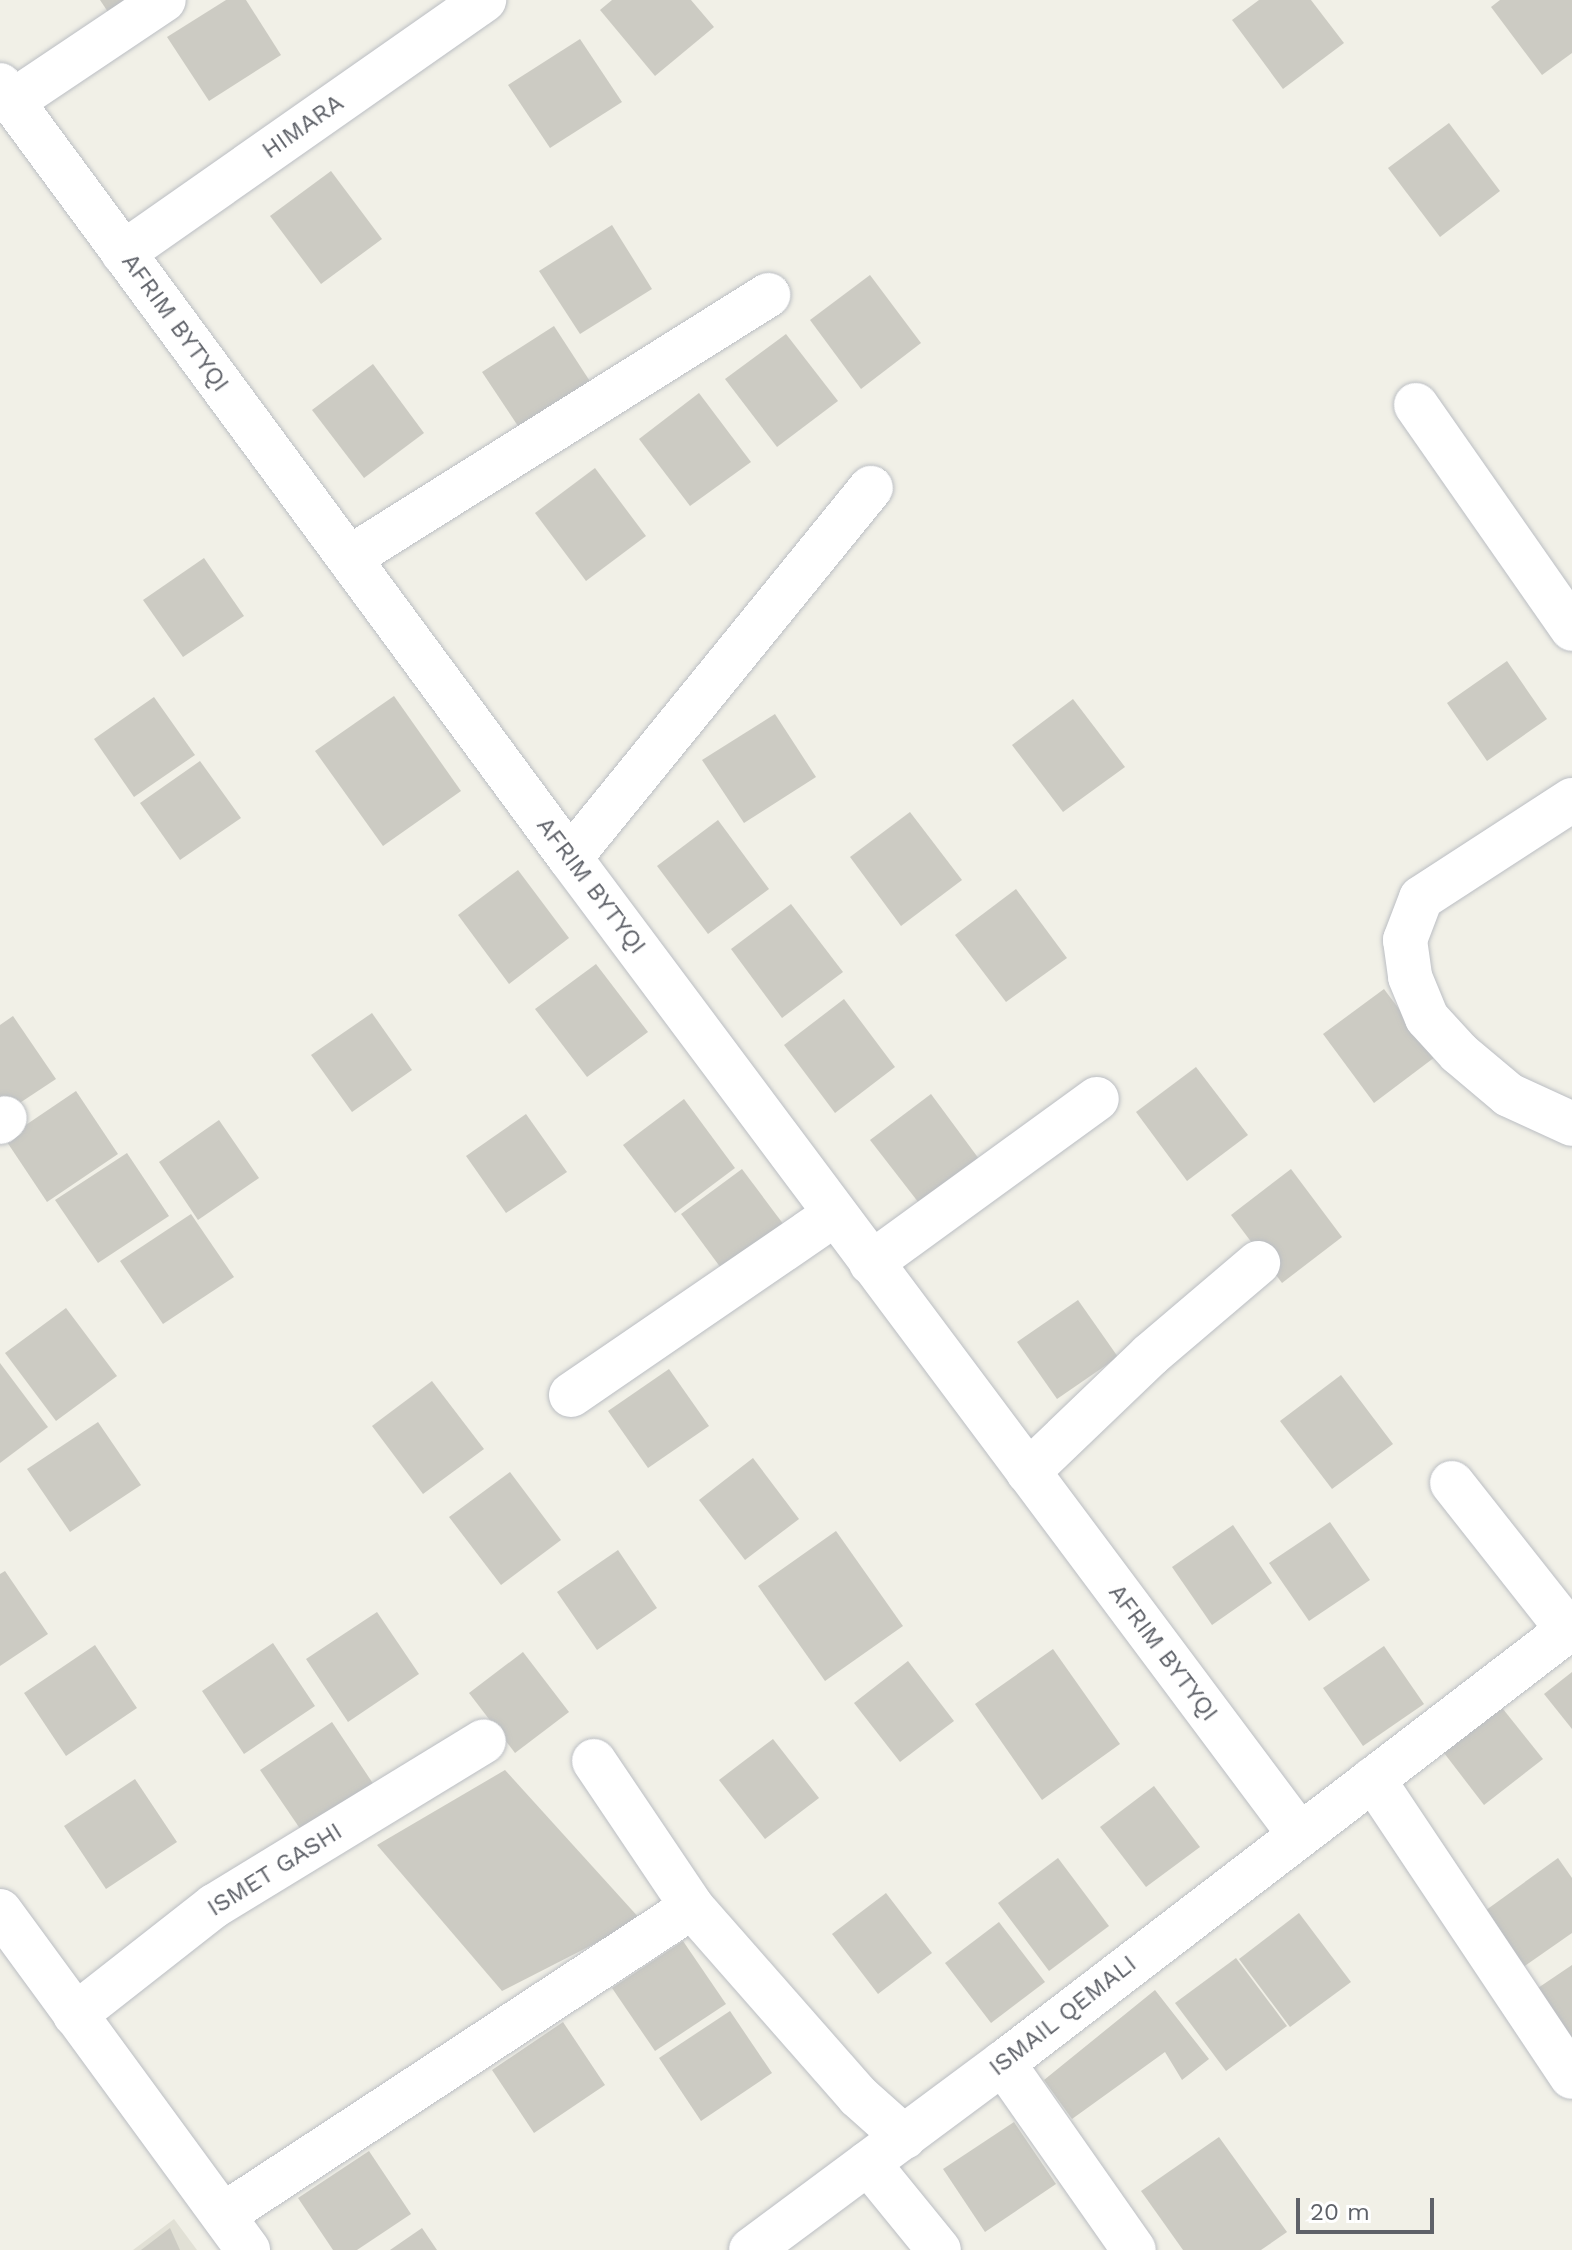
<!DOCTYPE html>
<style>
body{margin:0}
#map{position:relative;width:1572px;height:2250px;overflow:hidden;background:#f1f0e7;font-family:"Work Sans",sans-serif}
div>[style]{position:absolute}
.education>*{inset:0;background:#e1e0d5}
.building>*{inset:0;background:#cccbc3}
.roads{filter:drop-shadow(0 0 2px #bbbec3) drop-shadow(0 0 2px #bbbec3)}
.minor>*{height:44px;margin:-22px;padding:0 22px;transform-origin:22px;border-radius:22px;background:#fff}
span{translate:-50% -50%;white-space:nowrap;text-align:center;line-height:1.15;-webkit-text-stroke:6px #fff;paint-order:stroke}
.street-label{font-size:24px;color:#5e6168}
.scale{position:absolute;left:1296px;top:2198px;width:138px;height:36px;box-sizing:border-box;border:4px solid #5e6168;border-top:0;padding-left:10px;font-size:24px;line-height:28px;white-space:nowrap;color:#5e6168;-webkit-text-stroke:6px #fff;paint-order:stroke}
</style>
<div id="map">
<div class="education">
<div style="clip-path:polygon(174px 2219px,197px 2250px,133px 2250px)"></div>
</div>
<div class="building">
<div style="clip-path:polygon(100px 0,144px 0,114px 21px)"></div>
<div style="clip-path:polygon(226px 0,246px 0,281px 55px,209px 101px,167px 37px)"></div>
<div style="clip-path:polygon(612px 0,691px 0,714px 27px,655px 76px,600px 10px)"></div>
<div style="clip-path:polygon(1259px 0,1311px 0,1344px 43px,1283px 89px,1232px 20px)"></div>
<div style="clip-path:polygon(1500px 0,1572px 0,1572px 53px,1542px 75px,1491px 7px)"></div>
<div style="clip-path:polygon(580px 39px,622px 102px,550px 148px,508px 85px)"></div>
<div style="clip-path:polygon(1449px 123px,1500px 191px,1440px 237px,1388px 168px)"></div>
<div style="clip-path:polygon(331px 171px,382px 239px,321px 284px,270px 216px)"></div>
<div style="clip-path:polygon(612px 225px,652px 289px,580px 334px,539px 271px)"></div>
<div style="clip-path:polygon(870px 275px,921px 343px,861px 389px,810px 320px)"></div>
<div style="clip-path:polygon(554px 326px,595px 389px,524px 435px,482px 372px)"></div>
<div style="clip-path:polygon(786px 334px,838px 401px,777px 447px,725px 379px)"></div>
<div style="clip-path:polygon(373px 364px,424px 433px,364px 478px,312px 410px)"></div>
<div style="clip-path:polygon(699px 393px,751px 462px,690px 506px,639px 439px)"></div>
<div style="clip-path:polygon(595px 468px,646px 536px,586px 581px,535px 513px)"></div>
<div style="clip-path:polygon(204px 558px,244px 616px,183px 657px,143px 600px)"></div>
<div style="clip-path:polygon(1507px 661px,1547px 719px,1487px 761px,1447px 703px)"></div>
<div style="clip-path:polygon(394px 696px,461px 791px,383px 846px,315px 751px)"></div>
<div style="clip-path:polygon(154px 697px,195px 755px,134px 797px,94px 739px)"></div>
<div style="clip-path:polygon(1073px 699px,1125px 767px,1063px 812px,1012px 745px)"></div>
<div style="clip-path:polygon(775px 714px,816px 777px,744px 823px,702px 760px)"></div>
<div style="clip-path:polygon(200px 761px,241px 818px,180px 860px,140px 803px)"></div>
<div style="clip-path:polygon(910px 812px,962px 880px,901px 926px,850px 857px)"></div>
<div style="clip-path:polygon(718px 820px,769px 889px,708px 934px,657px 866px)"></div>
<div style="clip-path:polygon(518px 870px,569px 938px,509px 984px,458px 915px)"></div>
<div style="clip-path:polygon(1016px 889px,1067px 958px,1006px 1002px,955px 935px)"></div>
<div style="clip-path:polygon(791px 904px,843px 972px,782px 1018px,731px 949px)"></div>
<div style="clip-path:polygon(596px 964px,648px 1032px,587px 1077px,535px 1009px)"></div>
<div style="clip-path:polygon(1384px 989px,1435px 1057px,1374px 1103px,1323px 1034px)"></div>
<div style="clip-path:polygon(844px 999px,895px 1067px,835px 1113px,784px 1045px)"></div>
<div style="clip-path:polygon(372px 1013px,412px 1070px,352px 1112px,311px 1055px)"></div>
<div style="clip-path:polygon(13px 1016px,56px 1079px,0 1116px,0 1025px)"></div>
<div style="clip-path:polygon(1196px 1067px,1248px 1135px,1187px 1181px,1136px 1112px)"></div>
<div style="clip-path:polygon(76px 1091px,118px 1154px,47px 1202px,5px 1139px)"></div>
<div style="clip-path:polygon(931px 1094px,982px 1163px,922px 1207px,870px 1140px)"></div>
<div style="clip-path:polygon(684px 1099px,735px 1168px,675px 1213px,623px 1145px)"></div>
<div style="clip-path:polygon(526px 1114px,567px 1172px,506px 1213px,466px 1156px)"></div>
<div style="clip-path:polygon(219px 1120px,259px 1178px,198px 1220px,159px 1162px)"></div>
<div style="clip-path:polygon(127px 1153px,169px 1216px,98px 1263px,55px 1200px)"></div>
<div style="clip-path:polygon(742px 1169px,793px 1237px,732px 1283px,681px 1214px)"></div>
<div style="clip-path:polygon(1291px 1169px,1342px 1237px,1282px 1283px,1231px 1215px)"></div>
<div style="clip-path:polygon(191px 1214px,234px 1277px,163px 1324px,120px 1261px)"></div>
<div style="clip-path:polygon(1078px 1300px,1118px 1357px,1057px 1399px,1017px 1342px)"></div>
<div style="clip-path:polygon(66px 1308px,117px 1376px,56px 1421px,5px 1353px)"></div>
<div style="clip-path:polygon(0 1363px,48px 1427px,0 1463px)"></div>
<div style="clip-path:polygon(669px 1369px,709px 1426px,648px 1468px,608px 1411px)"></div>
<div style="clip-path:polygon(1341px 1375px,1393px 1444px,1332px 1489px,1280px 1421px)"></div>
<div style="clip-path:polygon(432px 1381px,484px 1449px,423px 1494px,372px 1426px)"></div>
<div style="clip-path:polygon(98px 1422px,141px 1485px,70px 1532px,27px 1469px)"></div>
<div style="clip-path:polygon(753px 1458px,799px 1519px,745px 1560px,699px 1500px)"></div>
<div style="clip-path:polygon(510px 1472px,561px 1540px,501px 1585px,449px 1517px)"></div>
<div style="clip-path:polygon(1330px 1522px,1370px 1580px,1309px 1621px,1269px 1563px)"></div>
<div style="clip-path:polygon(1233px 1525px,1272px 1583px,1212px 1625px,1172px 1567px)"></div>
<div style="clip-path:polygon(836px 1531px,903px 1626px,825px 1681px,758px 1586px)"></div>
<div style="clip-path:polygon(618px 1550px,657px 1608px,597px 1650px,557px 1592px)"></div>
<div style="clip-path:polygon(5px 1571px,48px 1634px,0 1666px,0 1574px)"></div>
<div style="clip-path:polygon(377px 1612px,419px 1674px,348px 1722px,306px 1659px)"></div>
<div style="clip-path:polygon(273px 1643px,315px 1706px,244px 1754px,202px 1691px)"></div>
<div style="clip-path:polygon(95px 1645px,137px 1708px,66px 1756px,24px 1693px)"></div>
<div style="clip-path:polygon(1384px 1646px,1424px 1704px,1363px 1746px,1323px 1688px)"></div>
<div style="clip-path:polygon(1053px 1649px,1120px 1744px,1042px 1800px,975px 1704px)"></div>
<div style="clip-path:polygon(523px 1652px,569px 1712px,515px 1753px,469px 1693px)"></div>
<div style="clip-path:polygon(908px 1661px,954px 1721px,900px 1762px,854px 1703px)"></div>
<div style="clip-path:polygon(1572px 1672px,1572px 1729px,1544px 1694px)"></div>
<div style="clip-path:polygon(1499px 1704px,1543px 1759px,1484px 1805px,1441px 1749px)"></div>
<div style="clip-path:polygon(332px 1722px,374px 1785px,303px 1833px,260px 1770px)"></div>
<div style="clip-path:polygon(773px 1739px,819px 1798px,765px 1839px,719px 1780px)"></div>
<div style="clip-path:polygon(505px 1770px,641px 1920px,502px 1991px,377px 1845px)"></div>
<div style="clip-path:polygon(135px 1779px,177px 1842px,106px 1889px,64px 1826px)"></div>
<div style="clip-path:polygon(1154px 1786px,1200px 1847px,1146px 1887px,1100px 1827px)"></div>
<div style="clip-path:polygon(1058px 1858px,1109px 1926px,1049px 1971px,998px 1903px)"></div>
<div style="clip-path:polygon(1558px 1858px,1572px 1878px,1572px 1933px,1522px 1968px,1482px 1913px)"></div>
<div style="clip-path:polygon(886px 1893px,932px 1953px,878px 1994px,832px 1934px)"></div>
<div style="clip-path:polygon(1299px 1913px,1351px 1982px,1290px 2027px,1239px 1959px)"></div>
<div style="clip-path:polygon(999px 1922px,1045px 1982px,991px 2023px,945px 1963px)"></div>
<div style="clip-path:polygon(683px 1941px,726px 2004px,655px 2051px,612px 1988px)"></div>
<div style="clip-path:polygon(1236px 1958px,1287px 2026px,1226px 2071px,1175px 2003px)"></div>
<div style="clip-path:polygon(1572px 1965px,1572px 2043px,1535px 1990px)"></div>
<div style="clip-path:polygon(1155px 1990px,1209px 2059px,1182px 2080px,1165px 2052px,1072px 2119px,1044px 2080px)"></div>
<div style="clip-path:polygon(730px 2011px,772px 2073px,701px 2121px,659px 2058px)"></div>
<div style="clip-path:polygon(563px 2022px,605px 2085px,534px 2133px,492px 2070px)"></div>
<div style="clip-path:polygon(1014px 2122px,1056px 2184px,985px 2232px,943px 2169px)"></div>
<div style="clip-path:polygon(1219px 2137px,1287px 2232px,1261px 2250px,1183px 2250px,1141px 2191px)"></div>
<div style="clip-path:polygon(369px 2151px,411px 2214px,357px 2250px,333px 2250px,298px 2198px)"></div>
<div style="clip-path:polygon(170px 2228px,180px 2250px,141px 2250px)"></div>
<div style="clip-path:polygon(422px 2228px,437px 2250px,390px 2250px)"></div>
</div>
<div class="roads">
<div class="minor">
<div style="left:0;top:85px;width:960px;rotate:53.6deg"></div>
<div style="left:570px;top:858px;width:1218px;rotate:53.24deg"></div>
<div style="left:10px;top:103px;width:185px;rotate:-33.8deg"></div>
<div style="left:123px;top:253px;width:441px;rotate:-35deg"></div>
<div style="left:1416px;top:405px;width:273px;rotate:55.1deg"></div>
<div style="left:349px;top:558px;width:495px;rotate:-32.1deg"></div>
<div style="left:1572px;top:800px;width:180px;rotate:147deg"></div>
<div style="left:1421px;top:898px;width:45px;rotate:110.9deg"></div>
<div style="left:1405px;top:940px;width:37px;rotate:82deg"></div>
<div style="left:1410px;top:977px;width:44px;rotate:67.5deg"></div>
<div style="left:1427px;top:1018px;width:47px;rotate:47.6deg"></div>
<div style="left:1459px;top:1053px;width:65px;rotate:40deg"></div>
<div style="left:1509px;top:1095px;width:69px;rotate:24.7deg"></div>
<div style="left:570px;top:858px;width:477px;rotate:-50.9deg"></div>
<div style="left:0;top:1122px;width:6px;rotate:-39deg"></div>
<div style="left:871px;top:1263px;width:279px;rotate:-36deg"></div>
<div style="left:571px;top:1395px;width:320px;rotate:-34.4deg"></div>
<div style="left:1028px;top:1472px;width:169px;rotate:-43.8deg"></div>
<div style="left:1150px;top:1355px;width:142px;rotate:-40.4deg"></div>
<div style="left:1452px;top:1483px;width:187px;rotate:51.7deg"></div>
<div style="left:594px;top:1761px;width:176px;rotate:56.1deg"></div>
<div style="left:692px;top:1907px;width:252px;rotate:48.7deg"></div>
<div style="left:858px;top:2096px;width:62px;rotate:41.7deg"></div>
<div style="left:1373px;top:1779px;width:358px;rotate:56.3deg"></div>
<div style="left:0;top:1911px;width:420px;rotate:53.8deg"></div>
<div style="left:75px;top:2015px;width:177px;rotate:-38.1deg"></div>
<div style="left:214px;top:1906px;width:316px;rotate:-31.4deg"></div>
<div style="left:1003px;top:2063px;width:228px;rotate:55deg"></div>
<div style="left:868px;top:2163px;width:112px;rotate:50.8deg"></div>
<div style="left:223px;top:2215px;width:561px;rotate:-33.29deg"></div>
<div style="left:751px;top:2250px;width:314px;rotate:-36.6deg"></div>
<div style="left:1003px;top:2063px;width:717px;rotate:-37.46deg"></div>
</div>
</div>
<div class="street-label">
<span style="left:303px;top:127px;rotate:-35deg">HIMARA</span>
<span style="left:175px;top:323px;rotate:54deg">AFRIM BYTYQI</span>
<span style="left:591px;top:886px;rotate:53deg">AFRIM BYTYQI</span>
<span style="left:1163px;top:1653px;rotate:53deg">AFRIM BYTYQI</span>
<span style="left:275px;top:1870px;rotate:-32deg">ISMET GASHI</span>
<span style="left:1063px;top:2016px;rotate:-38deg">ISMAIL QEMALI</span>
</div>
<div class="scale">20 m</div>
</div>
